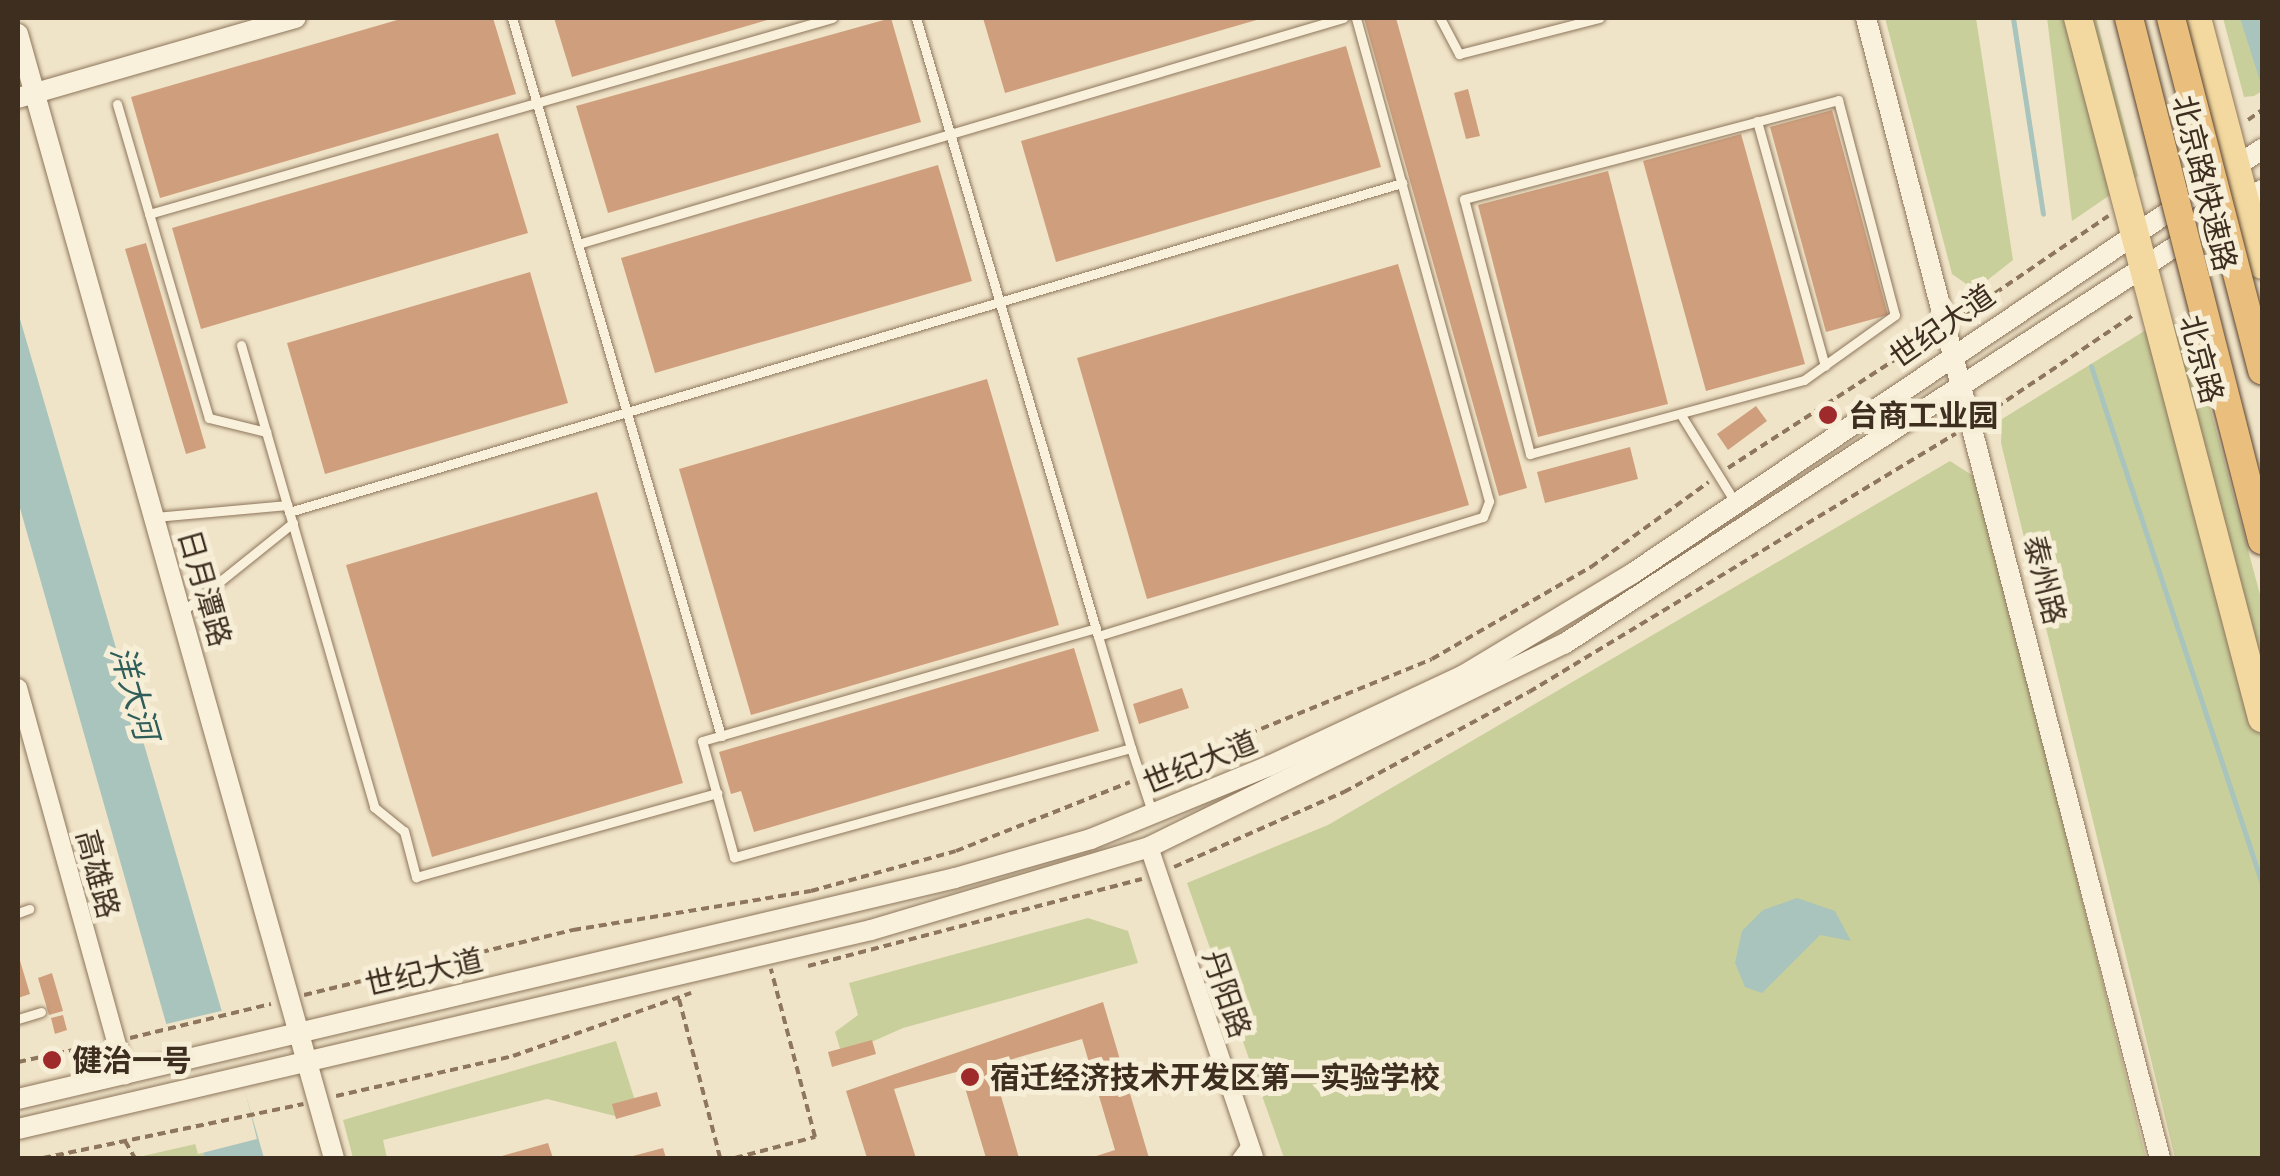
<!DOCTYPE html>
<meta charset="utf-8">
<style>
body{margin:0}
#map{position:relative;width:2280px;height:1176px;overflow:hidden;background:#f0e4c8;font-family:Lora,"Noto Sans SC",serif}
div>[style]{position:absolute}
.green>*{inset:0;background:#c9cf9b}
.water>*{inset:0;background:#a9c4bc}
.pier>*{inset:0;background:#f0e4c8}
.stream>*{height:5px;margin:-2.5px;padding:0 2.5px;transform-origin:2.5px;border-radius:2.5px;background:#a9c4bc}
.building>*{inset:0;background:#cf9f7d}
.path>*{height:4px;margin-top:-2px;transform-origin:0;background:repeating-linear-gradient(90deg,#8d765c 0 8px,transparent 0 13px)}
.roads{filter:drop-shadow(0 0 2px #8d765c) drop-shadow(0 0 2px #8d765c)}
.service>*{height:9px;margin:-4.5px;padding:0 4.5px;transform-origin:4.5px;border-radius:4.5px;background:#faf1dc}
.minor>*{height:18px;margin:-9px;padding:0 9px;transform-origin:9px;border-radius:9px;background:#faf1dc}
.tertiary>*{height:20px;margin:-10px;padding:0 10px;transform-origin:10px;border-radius:10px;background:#faf1dc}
.primary>*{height:28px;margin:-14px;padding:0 14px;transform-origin:14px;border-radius:14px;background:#f3d9a0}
.bridges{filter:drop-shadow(0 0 2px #5b4430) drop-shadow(0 0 2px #5b4430)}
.trunk-bridge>*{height:28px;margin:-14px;padding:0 14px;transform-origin:14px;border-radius:14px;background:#eabe7c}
.dots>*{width:28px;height:28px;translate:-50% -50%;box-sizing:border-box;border:5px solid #f7eed8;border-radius:50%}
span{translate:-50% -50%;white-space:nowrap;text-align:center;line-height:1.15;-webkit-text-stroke:10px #f7eed8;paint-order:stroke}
.street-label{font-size:30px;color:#3d2e20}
.poi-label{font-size:30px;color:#3d2e20;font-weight:700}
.left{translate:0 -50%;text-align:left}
.water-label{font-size:32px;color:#2f5d5a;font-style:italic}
.frame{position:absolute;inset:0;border:20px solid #3d2e20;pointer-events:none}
</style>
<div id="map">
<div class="green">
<div style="clip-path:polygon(1885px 18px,1976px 18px,2013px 260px,1975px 290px,1952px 274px)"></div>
<div style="clip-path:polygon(2047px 18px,2096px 18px,2138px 176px,2072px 221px)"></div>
<div style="clip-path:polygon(2223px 18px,2262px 18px,2262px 91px,2254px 96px,2244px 97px)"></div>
<div style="clip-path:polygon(2167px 317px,2193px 344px,2262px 602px,2262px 1158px,2175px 1158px,2001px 443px,2002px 419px)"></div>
<div style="clip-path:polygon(1950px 461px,1978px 479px,2146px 1158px,1284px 1158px,1187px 883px,1328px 825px)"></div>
<div style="clip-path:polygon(1088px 918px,1128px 931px,1138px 963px,903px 1028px,842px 1055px,835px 1032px,858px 1015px,849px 983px)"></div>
<div style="clip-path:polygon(616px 1041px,638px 1110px,615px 1116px,547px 1099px,383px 1140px,387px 1158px,353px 1158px,343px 1120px)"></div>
<div style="clip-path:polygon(200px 1143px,205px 1158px,134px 1158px)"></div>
</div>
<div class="water">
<div style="clip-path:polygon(2240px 18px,2262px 18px,2262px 89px,2262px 87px)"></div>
<div style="clip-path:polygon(18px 312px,220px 1005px,264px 1158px,205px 1158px,200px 1143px,18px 501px)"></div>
<div style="clip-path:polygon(1797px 898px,1835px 911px,1851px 941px,1820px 935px,1762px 993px,1745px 987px,1735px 963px,1742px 931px,1763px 910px)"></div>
</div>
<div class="pier">
<div style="clip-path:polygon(225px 1010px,257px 1139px,198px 1154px,162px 1025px)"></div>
</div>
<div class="stream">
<div style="left:2013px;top:18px;width:198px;rotate:81.3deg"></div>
<div style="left:2091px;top:366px;width:545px;rotate:71.73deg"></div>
</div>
<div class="building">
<div style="clip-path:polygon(404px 18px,493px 18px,516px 94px,160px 198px,131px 97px)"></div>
<div style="clip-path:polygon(554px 18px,770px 18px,771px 19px,572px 77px)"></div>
<div style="clip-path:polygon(891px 18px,921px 122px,608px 213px,576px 106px)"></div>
<div style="clip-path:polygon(983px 18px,1259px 18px,1260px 19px,1005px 93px)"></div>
<div style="clip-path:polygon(1364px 18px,1396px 18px,1527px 488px,1499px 496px)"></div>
<div style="clip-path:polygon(1346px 46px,1381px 167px,1056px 262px,1021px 141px)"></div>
<div style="clip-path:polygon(1468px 89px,1480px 136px,1466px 139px,1454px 93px)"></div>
<div style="clip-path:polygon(1832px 110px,1888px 315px,1826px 332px,1770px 127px)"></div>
<div style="clip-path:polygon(498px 133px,528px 233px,201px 329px,172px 228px)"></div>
<div style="clip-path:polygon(1741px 134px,1805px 364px,1706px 391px,1643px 161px)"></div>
<div style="clip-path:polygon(938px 165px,972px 281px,655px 373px,621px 258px)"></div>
<div style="clip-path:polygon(1608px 171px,1668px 404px,1538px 437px,1478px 205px)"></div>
<div style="clip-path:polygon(146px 243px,206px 448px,186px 454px,125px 249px)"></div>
<div style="clip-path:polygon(1398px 264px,1469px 505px,1147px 599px,1077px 358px)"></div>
<div style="clip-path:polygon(530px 272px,568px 403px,325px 474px,287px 343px)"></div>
<div style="clip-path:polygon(987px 379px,1059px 625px,751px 715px,679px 469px)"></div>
<div style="clip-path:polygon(1756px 406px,1767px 421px,1728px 450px,1717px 434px)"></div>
<div style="clip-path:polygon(1630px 447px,1638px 479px,1545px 503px,1537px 472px)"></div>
<div style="clip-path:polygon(597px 492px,683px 783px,432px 857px,346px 565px)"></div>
<div style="clip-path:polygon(1074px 648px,1099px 731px,754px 832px,741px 791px,731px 794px,719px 752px)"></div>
<div style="clip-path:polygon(1182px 688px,1189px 708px,1139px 724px,1133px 704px)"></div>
<div style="clip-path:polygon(18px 954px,30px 994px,18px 998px)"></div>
<div style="clip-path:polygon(52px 973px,63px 1011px,49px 1015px,38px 978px)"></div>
<div style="clip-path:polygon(1103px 1002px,1149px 1158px,1090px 1158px,1115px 1150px,1082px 1039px,992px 1065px,1019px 1158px,986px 1158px,960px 1071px,894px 1089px,916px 1158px,867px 1158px,846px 1091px)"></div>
<div style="clip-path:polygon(63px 1015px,67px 1030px,55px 1034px,51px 1018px)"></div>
<div style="clip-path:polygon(872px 1040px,876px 1054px,832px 1067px,828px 1052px)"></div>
<div style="clip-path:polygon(657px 1092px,661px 1106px,616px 1119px,612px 1104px)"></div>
<div style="clip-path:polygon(548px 1143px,553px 1158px,498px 1158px,498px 1157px)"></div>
<div style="clip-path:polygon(663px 1148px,666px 1158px,629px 1158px,629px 1157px)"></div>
</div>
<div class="path">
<div style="left:2248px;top:120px;width:17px;rotate:-36deg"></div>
<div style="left:1963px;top:315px;width:176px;rotate:-34.3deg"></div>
<div style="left:1985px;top:415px;width:181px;rotate:-34deg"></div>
<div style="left:1728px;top:468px;width:241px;rotate:-33deg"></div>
<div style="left:1153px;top:773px;width:301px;rotate:-22.2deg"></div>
<div style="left:1432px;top:659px;width:184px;rotate:-30.1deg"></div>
<div style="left:1591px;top:567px;width:145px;rotate:-35.8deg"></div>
<div style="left:1174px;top:867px;width:186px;rotate:-23.8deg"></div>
<div style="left:1344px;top:792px;width:210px;rotate:-28.4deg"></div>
<div style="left:1529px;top:692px;width:499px;rotate:-31.2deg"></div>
<div style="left:808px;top:966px;width:345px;rotate:-14.6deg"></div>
<div style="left:304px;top:995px;width:277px;rotate:-13.6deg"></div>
<div style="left:573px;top:930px;width:241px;rotate:-9.3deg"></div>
<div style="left:811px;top:891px;width:150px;rotate:-15.4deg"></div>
<div style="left:956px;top:851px;width:187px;rotate:-21.6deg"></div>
<div style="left:679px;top:999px;width:164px;rotate:75.5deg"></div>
<div style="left:130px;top:1038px;width:145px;rotate:-13.6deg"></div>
<div style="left:18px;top:1062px;width:85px;rotate:-12.2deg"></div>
<div style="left:336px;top:1096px;width:181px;rotate:-12.7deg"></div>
<div style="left:513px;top:1056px;width:189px;rotate:-19.5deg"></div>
<div style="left:125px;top:1141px;width:20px;rotate:60deg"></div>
<div style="left:43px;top:1158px;width:266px;rotate:-11.7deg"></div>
<div style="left:735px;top:1158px;width:83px;rotate:-14.7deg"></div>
<div style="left:815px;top:1137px;width:174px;rotate:-104.7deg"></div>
</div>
<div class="roads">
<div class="service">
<div style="left:512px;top:18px;width:748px;rotate:73.77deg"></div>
<div style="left:916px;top:18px;width:644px;rotate:73.59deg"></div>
<div style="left:1098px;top:636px;width:117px;rotate:73.6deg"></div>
<div style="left:1131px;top:748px;width:412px;rotate:164.6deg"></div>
<div style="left:734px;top:857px;width:120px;rotate:-105.4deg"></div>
<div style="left:702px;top:741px;width:410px;rotate:-16deg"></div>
<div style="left:1440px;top:18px;width:41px;rotate:62.2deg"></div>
<div style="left:1459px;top:54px;width:145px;rotate:-14.4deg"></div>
<div style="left:1838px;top:100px;width:222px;rotate:75.2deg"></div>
<div style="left:1895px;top:315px;width:112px;rotate:144.5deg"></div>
<div style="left:1804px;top:380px;width:284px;rotate:164.9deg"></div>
<div style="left:1530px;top:454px;width:263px;rotate:-104.5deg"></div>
<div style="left:1464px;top:199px;width:387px;rotate:-14.8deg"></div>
<div style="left:117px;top:104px;width:327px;rotate:73.7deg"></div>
<div style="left:209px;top:418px;width:59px;rotate:13.8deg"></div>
<div style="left:1757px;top:121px;width:254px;rotate:74.5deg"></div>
<div style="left:149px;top:214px;width:711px;rotate:-16.01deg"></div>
<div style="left:578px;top:244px;width:798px;rotate:-16.46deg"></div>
<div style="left:241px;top:345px;width:481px;rotate:73.9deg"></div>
<div style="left:374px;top:807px;width:38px;rotate:39deg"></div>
<div style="left:404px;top:831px;width:48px;rotate:75.4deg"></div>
<div style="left:416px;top:877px;width:313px;rotate:-15.6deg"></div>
<div style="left:1681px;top:415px;width:102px;rotate:58.2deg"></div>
<div style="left:289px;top:512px;width:1161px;rotate:-16.47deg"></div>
<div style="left:155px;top:517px;width:133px;rotate:-5.2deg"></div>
<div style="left:183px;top:611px;width:141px;rotate:-38.7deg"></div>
<div style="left:1098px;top:636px;width:403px;rotate:-17.2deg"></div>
<div style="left:1483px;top:517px;width:17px;rotate:-69deg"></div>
<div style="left:1489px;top:501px;width:501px;rotate:-105.4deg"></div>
<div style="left:1131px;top:748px;width:67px;rotate:71.8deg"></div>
<div style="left:18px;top:913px;width:12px;rotate:-20deg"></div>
<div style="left:18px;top:1019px;width:24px;rotate:-17deg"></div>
<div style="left:1236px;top:1158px;width:17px;rotate:-54deg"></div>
</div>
<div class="minor">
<div style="left:18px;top:688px;width:402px;rotate:74.5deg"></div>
<div style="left:1149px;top:847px;width:328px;rotate:71.3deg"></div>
</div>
<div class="tertiary">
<div style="left:1866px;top:18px;width:1177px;rotate:75.54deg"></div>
<div style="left:18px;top:34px;width:1168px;rotate:74.3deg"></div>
<div style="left:18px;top:98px;width:289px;rotate:-16.1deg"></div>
<div style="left:18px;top:1099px;width:963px;rotate:-13.27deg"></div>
<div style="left:955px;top:878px;width:141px;rotate:-16deg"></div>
<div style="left:1091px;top:839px;width:192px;rotate:-22.3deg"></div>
<div style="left:1269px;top:766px;width:215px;rotate:-25deg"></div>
<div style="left:1464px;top:675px;width:197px;rotate:-31.1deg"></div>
<div style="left:1633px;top:573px;width:759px;rotate:-33.98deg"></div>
<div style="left:18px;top:1129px;width:876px;rotate:-13.13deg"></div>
<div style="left:871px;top:930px;width:290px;rotate:-16.6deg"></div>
<div style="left:1149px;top:847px;width:462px;rotate:-26.1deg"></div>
<div style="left:1564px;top:644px;width:833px;rotate:-33.04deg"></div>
</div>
<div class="primary">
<div style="left:2078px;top:18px;width:724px;rotate:75.27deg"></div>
<div style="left:2197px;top:18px;width:255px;rotate:75.3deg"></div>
</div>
</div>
<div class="bridges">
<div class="trunk-bridge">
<div style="left:2129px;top:18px;width:539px;rotate:75.71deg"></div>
<div style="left:2171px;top:18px;width:364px;rotate:75.5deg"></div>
</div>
</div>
<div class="dots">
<div style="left:1828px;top:415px;background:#9e2a2b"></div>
<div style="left:52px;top:1060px;background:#9e2a2b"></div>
<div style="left:970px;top:1077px;background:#9e2a2b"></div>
</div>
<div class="street-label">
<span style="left:2205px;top:183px;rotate:76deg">北京路快速路</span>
<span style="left:1942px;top:326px;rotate:-35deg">世纪大道</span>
<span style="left:2202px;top:359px;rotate:75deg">北京路</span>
<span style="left:2045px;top:580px;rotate:76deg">泰州路</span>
<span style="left:205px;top:588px;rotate:74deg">日月潭路</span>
<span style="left:1200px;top:762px;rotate:-22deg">世纪大道</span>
<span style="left:98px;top:874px;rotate:75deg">高雄路</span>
<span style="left:424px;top:972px;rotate:-13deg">世纪大道</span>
<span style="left:1227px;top:994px;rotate:71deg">丹阳路</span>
</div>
<div class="poi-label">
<span class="left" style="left:1848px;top:415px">台商工业园</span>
<span class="left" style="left:72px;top:1060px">健治一号</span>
<span class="left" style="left:990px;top:1077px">宿迁经济技术开发区第一实验学校</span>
</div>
<div class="water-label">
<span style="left:134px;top:693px;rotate:74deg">洋大河</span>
</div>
<div class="frame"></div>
</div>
